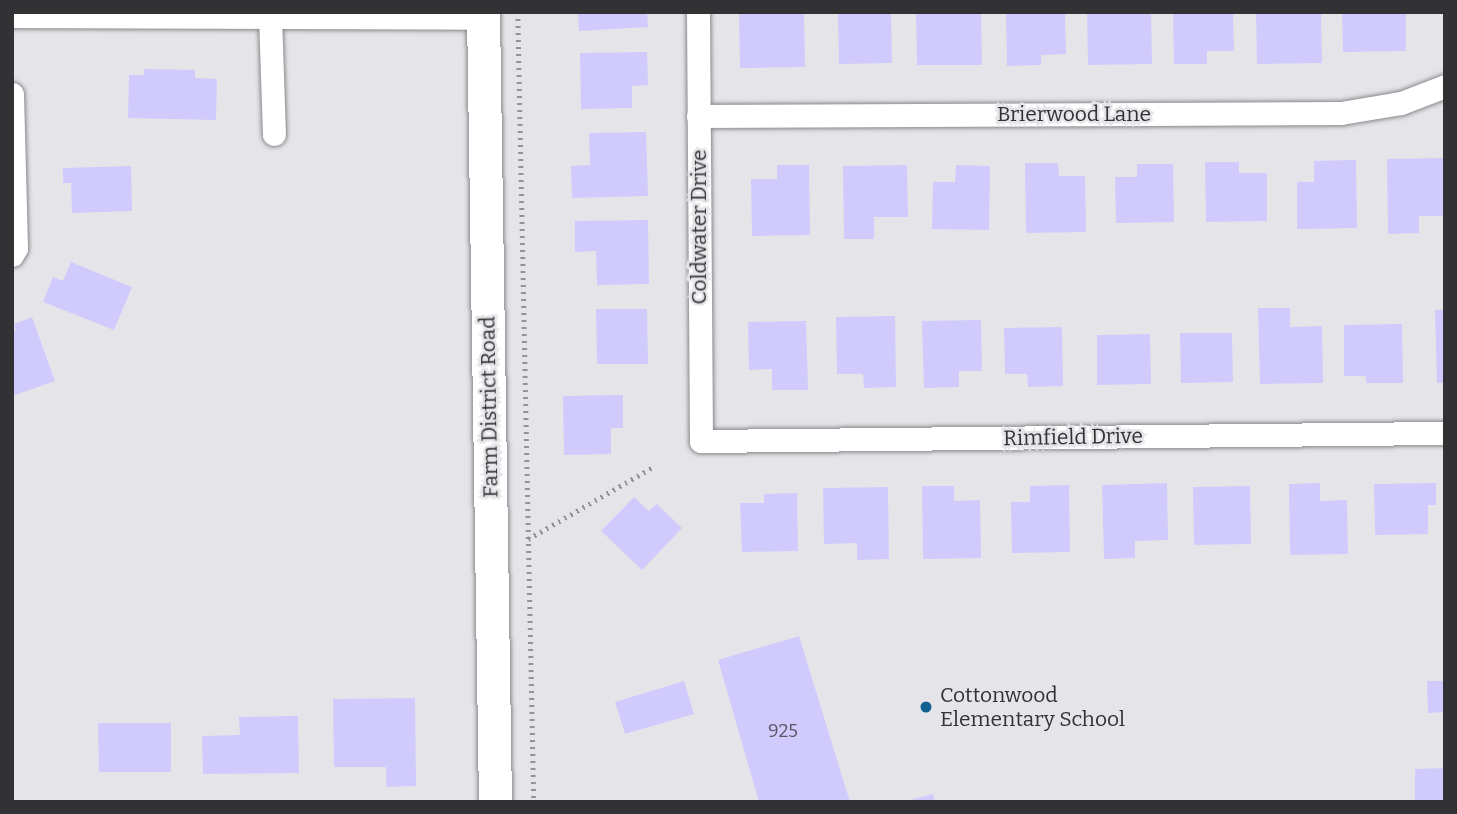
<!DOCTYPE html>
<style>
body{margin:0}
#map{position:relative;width:1457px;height:814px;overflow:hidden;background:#e5e5e9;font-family:Bitter,serif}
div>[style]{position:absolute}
.building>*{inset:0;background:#d1cafc}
.path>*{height:4.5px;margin-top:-2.25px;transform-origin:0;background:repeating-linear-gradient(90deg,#939396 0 2px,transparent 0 7px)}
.roads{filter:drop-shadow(0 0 2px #8a898d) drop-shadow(0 0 2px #8a898d)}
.street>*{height:23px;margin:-11.5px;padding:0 11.5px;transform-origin:11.5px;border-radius:11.5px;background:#fff}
.secondary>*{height:33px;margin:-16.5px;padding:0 16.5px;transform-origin:16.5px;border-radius:16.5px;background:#fff}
.dots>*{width:19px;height:19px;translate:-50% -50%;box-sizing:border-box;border:4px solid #e5e5e9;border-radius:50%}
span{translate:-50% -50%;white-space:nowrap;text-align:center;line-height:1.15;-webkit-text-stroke:5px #e5e5e9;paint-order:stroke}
.number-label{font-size:18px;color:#5a5866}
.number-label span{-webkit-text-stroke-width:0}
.street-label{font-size:21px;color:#323234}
.poi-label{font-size:21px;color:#323234}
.left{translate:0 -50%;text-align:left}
.frame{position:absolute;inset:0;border:14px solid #323234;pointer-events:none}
</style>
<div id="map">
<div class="building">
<div style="clip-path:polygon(578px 12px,647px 12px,648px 27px,579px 31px)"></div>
<div style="clip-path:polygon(739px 12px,804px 12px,805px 67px,740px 68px)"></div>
<div style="clip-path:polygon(916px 12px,981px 12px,982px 65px,917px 65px)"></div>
<div style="clip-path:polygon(1006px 12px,1065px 12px,1066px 54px,1041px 55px,1041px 65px,1007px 66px)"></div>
<div style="clip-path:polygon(1087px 12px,1151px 12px,1152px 64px,1088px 65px)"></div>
<div style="clip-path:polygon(1173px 12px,1233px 12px,1234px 51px,1207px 51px,1207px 64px,1174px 64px)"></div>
<div style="clip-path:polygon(1256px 12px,1321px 12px,1322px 63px,1257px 64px)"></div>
<div style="clip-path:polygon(1342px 12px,1406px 12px,1406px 51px,1343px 52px)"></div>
<div style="clip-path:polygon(838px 13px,891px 13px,892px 63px,839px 64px)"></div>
<div style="clip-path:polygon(647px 52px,648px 85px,632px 86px,632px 108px,581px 109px,580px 53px)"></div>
<div style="clip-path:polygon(144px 69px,195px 70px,195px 78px,217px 79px,216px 120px,128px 118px,129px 75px,144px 75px)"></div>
<div style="clip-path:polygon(646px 132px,648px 196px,572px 198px,571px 166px,590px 165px,589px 133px)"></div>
<div style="clip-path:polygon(1445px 158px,1445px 216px,1419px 216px,1419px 233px,1388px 234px,1387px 159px)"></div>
<div style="clip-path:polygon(1356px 160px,1357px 228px,1297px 229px,1297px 182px,1314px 182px,1314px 161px)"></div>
<div style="clip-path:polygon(1205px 162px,1239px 162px,1239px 173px,1267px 173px,1267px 221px,1206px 222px)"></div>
<div style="clip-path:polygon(1025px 163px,1058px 163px,1059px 176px,1085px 176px,1086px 232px,1026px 233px)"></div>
<div style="clip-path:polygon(1137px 164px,1173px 164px,1174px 222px,1116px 223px,1115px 177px,1137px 177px)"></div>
<div style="clip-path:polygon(777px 165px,809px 165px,810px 235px,752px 236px,751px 179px,777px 179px)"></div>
<div style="clip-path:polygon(907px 165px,908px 217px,874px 217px,874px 239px,844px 239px,843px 166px)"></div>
<div style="clip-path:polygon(956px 165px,990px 166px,989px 230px,932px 229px,933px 182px,955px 182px)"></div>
<div style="clip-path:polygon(131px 166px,132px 211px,72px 213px,71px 183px,63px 183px,63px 168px)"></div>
<div style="clip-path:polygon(648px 220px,649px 284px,597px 285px,596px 251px,575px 252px,575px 221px)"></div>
<div style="clip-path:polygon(71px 262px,132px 287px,114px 330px,43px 302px,53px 277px,63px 281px)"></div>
<div style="clip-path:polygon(1258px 308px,1290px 308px,1290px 327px,1322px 326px,1323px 383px,1260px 384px)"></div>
<div style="clip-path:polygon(596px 309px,647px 309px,648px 364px,597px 364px)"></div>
<div style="clip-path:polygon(1435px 310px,1445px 310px,1445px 383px,1437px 383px)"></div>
<div style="clip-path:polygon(895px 316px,896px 387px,864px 388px,863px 374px,837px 374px,836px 317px)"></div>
<div style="clip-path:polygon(32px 317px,55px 381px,12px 396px,12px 332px,16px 330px,14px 324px)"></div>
<div style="clip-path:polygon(981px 320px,982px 371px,959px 371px,959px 387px,924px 388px,922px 321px)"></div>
<div style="clip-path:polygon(806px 321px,808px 390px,772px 390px,772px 369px,749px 370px,748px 322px)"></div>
<div style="clip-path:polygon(1402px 324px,1403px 383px,1366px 383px,1366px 376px,1344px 376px,1344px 325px)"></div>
<div style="clip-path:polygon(1062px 327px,1063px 386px,1028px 387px,1027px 374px,1005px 374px,1004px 328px)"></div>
<div style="clip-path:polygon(1180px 333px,1232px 333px,1233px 382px,1181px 383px)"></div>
<div style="clip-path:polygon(1150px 334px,1151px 384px,1097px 385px,1097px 335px)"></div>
<div style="clip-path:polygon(623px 395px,623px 428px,611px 428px,611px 454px,564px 455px,563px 396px)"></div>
<div style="clip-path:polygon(1167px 483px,1168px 540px,1135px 541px,1135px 558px,1104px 559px,1102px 485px)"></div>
<div style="clip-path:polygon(1320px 483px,1320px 501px,1347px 500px,1348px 554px,1290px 555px,1289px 484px)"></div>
<div style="clip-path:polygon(1436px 483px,1436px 505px,1428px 505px,1428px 534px,1375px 535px,1374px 484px)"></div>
<div style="clip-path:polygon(1069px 485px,1070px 552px,1012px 553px,1011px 502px,1030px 502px,1030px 486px)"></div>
<div style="clip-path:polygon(922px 486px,954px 486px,954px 501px,980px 500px,981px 558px,923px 559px)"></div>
<div style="clip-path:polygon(1250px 486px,1251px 544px,1194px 545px,1193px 487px)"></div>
<div style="clip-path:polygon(888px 487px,889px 559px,857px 560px,857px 543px,824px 544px,823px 488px)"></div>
<div style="clip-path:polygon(797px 493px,798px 551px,742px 552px,740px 503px,764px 503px,764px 494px)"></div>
<div style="clip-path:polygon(634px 497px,649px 511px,657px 504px,682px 528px,642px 570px,601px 531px)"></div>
<div style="clip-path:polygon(799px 636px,850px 802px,759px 802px,718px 660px)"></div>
<div style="clip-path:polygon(684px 681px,694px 714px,625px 734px,615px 702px)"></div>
<div style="clip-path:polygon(1427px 681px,1445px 681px,1445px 712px,1428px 713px)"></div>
<div style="clip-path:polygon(415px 698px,416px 786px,386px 787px,386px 767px,334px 767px,333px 699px)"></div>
<div style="clip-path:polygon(298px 716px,299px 773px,203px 774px,202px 736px,240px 735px,239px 717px)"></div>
<div style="clip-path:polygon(98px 723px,171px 723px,171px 772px,99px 772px)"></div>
<div style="clip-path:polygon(1445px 768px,1445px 802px,1415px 802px,1415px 769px)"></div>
<div style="clip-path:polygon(933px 794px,935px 802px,907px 802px,906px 801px)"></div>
</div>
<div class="path">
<div style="left:518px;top:12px;width:790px;rotate:88.84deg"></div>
<div style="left:528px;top:539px;width:144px;rotate:-29.9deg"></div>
</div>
<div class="roads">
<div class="street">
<div style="left:698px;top:12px;width:429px;rotate:89.6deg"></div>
<div style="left:701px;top:441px;width:744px;rotate:-0.62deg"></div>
<div style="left:270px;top:15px;width:119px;rotate:88.1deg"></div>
<div style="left:12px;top:16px;width:471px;rotate:0.2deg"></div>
<div style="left:12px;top:94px;width:154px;rotate:88.5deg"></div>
<div style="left:16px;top:248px;width:8px;rotate:120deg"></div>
<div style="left:698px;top:116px;width:643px;rotate:-0.27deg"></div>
<div style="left:1341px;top:113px;width:61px;rotate:-9.5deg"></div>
<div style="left:1401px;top:103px;width:47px;rotate:-21.1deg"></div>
</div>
<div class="secondary">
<div style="left:483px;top:12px;width:790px;rotate:89.13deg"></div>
</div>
</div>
<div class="dots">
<div style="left:926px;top:707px;background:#126092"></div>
</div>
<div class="number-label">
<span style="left:783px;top:731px">925</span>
</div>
<div class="street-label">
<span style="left:1074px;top:114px">Brierwood Lane</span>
<span style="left:699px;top:227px;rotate:-90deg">Coldwater Drive</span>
<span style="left:489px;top:407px;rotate:-91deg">Farm District Road</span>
<span style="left:1073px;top:437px;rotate:-1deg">Rimfield Drive</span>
</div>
<div class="poi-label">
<span class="left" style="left:940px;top:707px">Cottonwood<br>Elementary School</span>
</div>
<div class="frame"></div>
</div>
